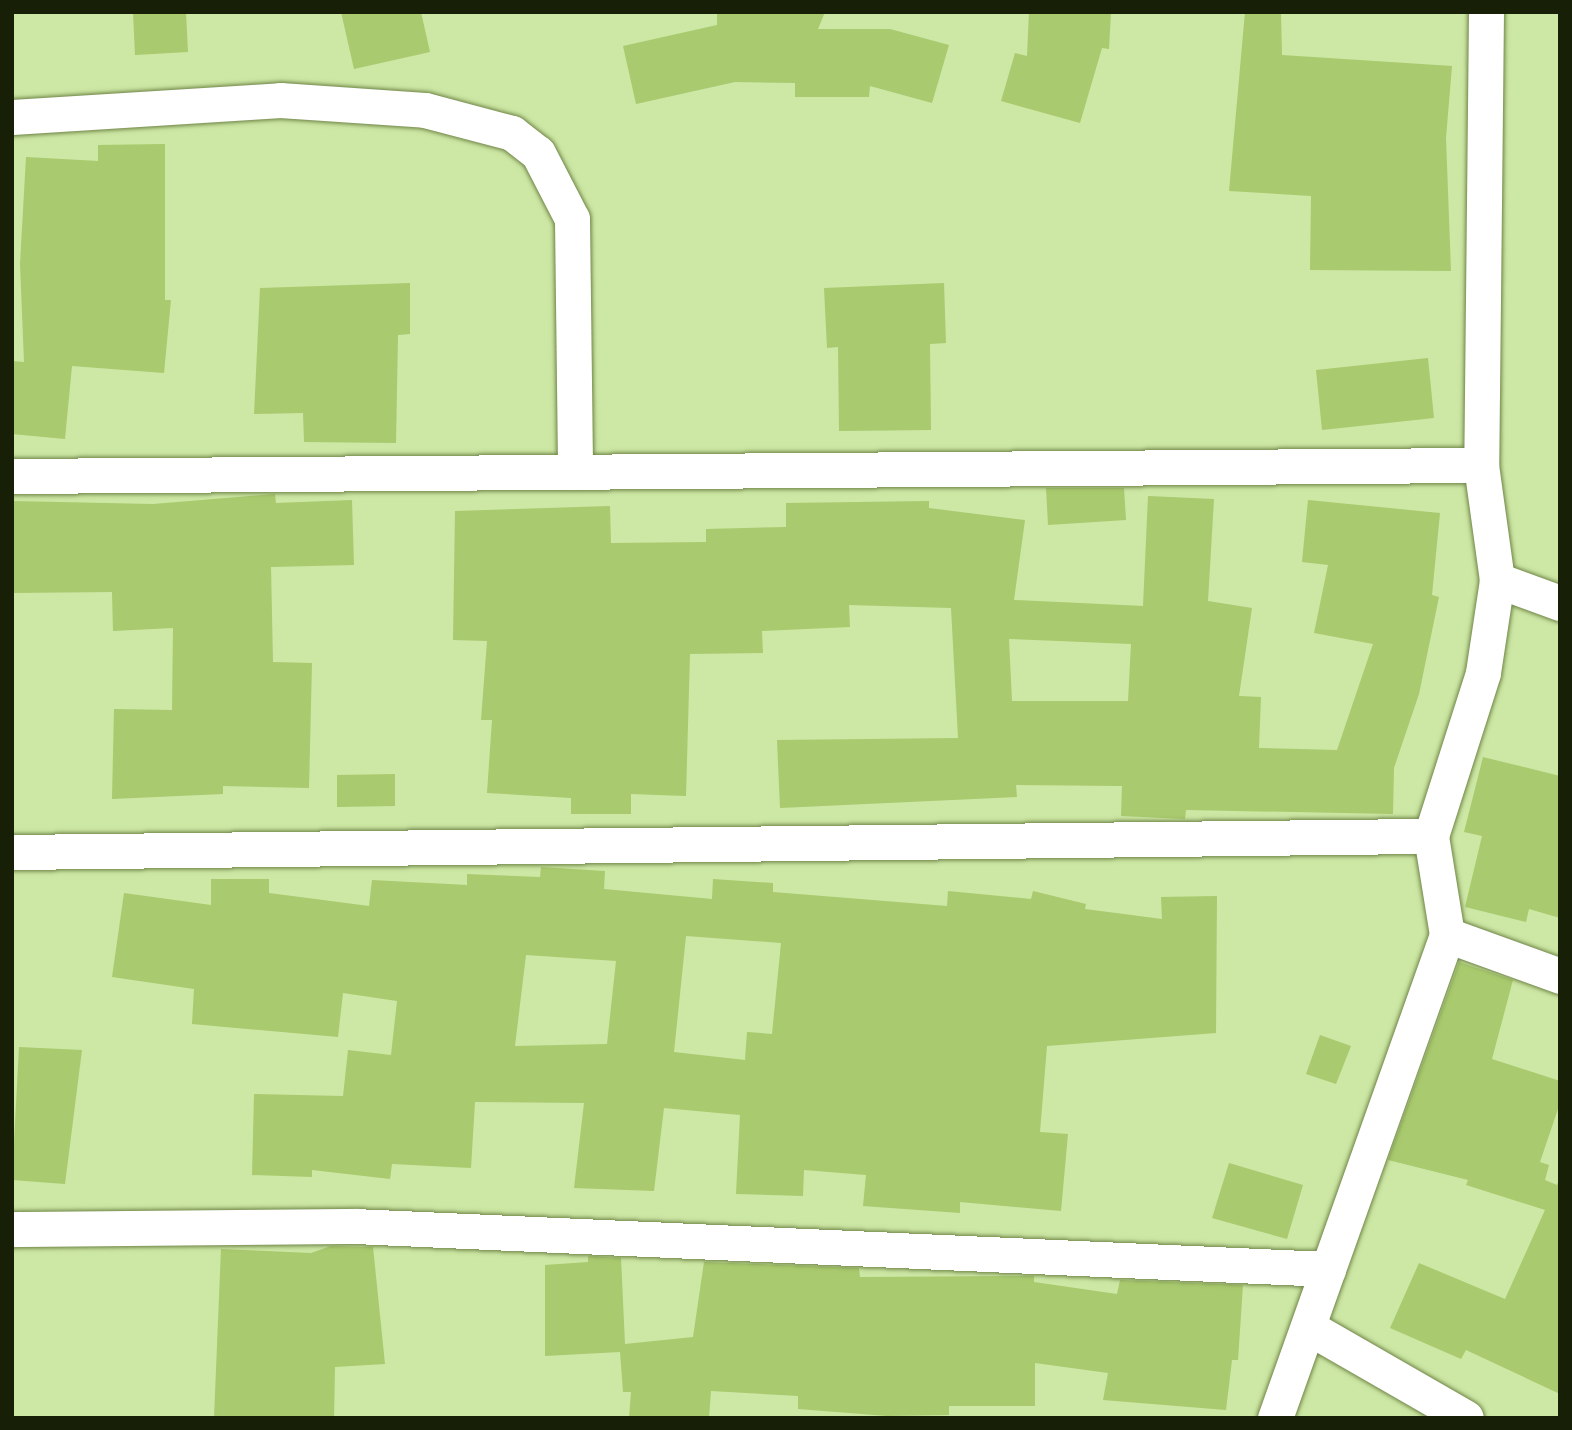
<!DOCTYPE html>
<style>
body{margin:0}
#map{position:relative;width:1572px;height:1430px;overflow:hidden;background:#cde7a4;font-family:"DM Sans",sans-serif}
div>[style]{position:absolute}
.building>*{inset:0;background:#a9ca6e}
.roads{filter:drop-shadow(0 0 2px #6f8547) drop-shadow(0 0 2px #6f8547)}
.street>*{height:35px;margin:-17.5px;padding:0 17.5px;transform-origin:17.5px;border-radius:17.5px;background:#fff}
span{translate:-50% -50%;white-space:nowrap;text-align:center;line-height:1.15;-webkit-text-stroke:5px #daf4b1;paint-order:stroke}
.frame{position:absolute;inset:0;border:14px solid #171f06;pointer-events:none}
</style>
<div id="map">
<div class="building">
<div style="clip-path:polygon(133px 12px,186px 12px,188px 52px,135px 55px)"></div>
<div style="clip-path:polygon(341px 12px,421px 12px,430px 52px,354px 69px)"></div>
<div style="clip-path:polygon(717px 12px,825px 12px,818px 29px,890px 29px,949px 45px,932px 103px,870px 86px,869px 97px,795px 97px,795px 83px,735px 82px,636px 104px,623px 46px,717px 25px)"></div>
<div style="clip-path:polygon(1029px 12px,1111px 12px,1109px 49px,1102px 48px,1080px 123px,1001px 101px,1015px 53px,1027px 56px)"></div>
<div style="clip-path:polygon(1245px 12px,1281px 12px,1282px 55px,1452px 66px,1446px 138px,1451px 271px,1310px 270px,1311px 196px,1229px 191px)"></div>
<div style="clip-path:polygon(165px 144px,165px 300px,171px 300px,164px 373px,72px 366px,65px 439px,12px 434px,12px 361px,24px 362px,20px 264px,26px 157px,98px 161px,98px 145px)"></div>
<div style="clip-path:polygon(410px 283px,410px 334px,398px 335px,396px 443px,304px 442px,303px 413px,254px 414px,260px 288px)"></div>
<div style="clip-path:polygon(944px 283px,946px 343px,930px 344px,931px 430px,839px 431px,838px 347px,827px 348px,824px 288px)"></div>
<div style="clip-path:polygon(1428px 358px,1434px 418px,1322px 430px,1316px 370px)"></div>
<div style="clip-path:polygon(1046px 488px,1124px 488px,1126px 520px,1048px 525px)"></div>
<div style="clip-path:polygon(275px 494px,276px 503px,352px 500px,354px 565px,271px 567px,273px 662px,312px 663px,309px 788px,223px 786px,223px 794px,112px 799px,114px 709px,172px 710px,173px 628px,113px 631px,112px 592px,12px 593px,12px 501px,153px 504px)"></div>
<div style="clip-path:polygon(evenodd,1148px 496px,1214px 499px,1208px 601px,1252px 608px,1239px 696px,1261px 697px,1259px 748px,1337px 750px,1373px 644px,1314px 633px,1328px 565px,1302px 562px,1308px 500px,1440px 513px,1432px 595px,1439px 597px,1419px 694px,1394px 768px,1393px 814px,1186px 810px,1185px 819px,1121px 816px,1122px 786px,1016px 785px,1017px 797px,780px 808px,777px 740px,958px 738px,951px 608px,849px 605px,850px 627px,762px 631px,763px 653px,690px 654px,686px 796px,631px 794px,631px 814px,571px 814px,571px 798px,487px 793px,492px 720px,481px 720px,487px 641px,453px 640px,455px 511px,610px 506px,611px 543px,706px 542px,706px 529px,786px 527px,786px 503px,929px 501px,929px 508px,1025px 520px,1014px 600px,1143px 606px,1148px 496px,1009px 639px,1131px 644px,1128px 701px,1012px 701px,1009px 639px)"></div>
<div style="clip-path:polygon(1483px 757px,1560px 776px,1560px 918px,1529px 909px,1526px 922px,1465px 907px,1482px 836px,1464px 832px)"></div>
<div style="clip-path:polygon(395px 774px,395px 806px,337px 807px,337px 775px)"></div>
<div style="clip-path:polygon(evenodd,541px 867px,605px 871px,604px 889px,712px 899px,713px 879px,773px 883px,773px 892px,947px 906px,948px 891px,1031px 899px,1033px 891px,1086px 904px,1085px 909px,1162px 919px,1161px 897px,1217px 896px,1216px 1033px,1047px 1046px,1040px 1132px,1068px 1134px,1061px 1211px,960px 1202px,960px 1213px,863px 1206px,866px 1175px,804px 1170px,803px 1196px,736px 1194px,740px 1115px,664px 1108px,654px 1191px,574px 1188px,584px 1103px,475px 1102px,471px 1168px,392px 1164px,390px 1179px,312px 1170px,312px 1177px,252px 1175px,254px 1094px,343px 1096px,348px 1050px,391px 1055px,397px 1001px,343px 993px,338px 1037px,192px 1024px,194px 989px,112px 977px,124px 893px,211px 905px,211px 879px,269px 879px,269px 893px,369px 906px,372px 880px,467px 885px,467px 874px,540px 877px,541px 867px,686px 936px,781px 943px,772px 1034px,747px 1032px,745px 1060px,674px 1052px,686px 936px,541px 867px,526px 955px,616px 961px,607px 1044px,515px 1046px,526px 955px)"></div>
<div style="clip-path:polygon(1459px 962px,1513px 980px,1492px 1059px,1560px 1081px,1560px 1103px,1540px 1162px,1549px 1165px,1545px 1180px,1557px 1185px,1560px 1178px,1560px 1394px,1466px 1350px,1461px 1359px,1390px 1328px,1419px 1263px,1505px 1299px,1545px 1210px,1466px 1185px,1468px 1180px,1388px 1160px)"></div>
<div style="clip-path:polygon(1320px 1035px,1351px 1046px,1336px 1084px,1306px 1074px)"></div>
<div style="clip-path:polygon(19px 1047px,82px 1050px,65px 1184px,12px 1180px)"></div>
<div style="clip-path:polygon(1229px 1163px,1303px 1185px,1287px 1239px,1212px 1218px)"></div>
<div style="clip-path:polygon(331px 1246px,373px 1247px,385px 1364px,335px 1367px,334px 1418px,214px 1418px,221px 1249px,311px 1253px)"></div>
<div style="clip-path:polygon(588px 1256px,621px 1258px,625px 1344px,693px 1337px,704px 1262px,859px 1268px,860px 1277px,1034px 1276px,1034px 1282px,1117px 1294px,1120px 1280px,1243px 1285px,1238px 1360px,1232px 1360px,1226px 1410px,1103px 1400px,1108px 1373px,1035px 1363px,1035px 1406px,949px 1406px,949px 1415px,887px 1416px,798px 1409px,798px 1396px,711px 1391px,709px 1418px,629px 1418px,631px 1392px,623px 1392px,620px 1352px,545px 1356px,545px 1265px,588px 1262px)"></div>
</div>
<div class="roads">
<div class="street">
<div style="left:1486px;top:12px;width:453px;rotate:90.6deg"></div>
<div style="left:1481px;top:465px;width:116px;rotate:82.1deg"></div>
<div style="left:1497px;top:580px;width:94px;rotate:98.6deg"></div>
<div style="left:1483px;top:673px;width:171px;rotate:107.7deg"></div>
<div style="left:1431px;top:836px;width:100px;rotate:80.8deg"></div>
<div style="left:1447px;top:935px;width:120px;rotate:19.9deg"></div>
<div style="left:12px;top:117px;width:269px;rotate:-3.6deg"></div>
<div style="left:280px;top:100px;width:145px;rotate:3.9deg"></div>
<div style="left:425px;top:110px;width:90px;rotate:14.8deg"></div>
<div style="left:512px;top:133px;width:33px;rotate:38deg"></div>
<div style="left:538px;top:153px;width:74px;rotate:62.7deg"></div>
<div style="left:572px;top:219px;width:253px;rotate:89.3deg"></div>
<div style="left:12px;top:476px;width:1469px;rotate:-0.43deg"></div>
<div style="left:1497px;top:580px;width:67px;rotate:20.1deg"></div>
<div style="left:12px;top:852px;width:1419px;rotate:-0.65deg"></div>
<div style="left:12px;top:1229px;width:342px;rotate:-0.5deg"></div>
<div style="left:354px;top:1226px;width:975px;rotate:2.53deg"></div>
<div style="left:1308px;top:1327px;width:182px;rotate:29.9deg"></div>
<div style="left:1275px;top:1418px;width:513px;rotate:-70.4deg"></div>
</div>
</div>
<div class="frame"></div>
</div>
